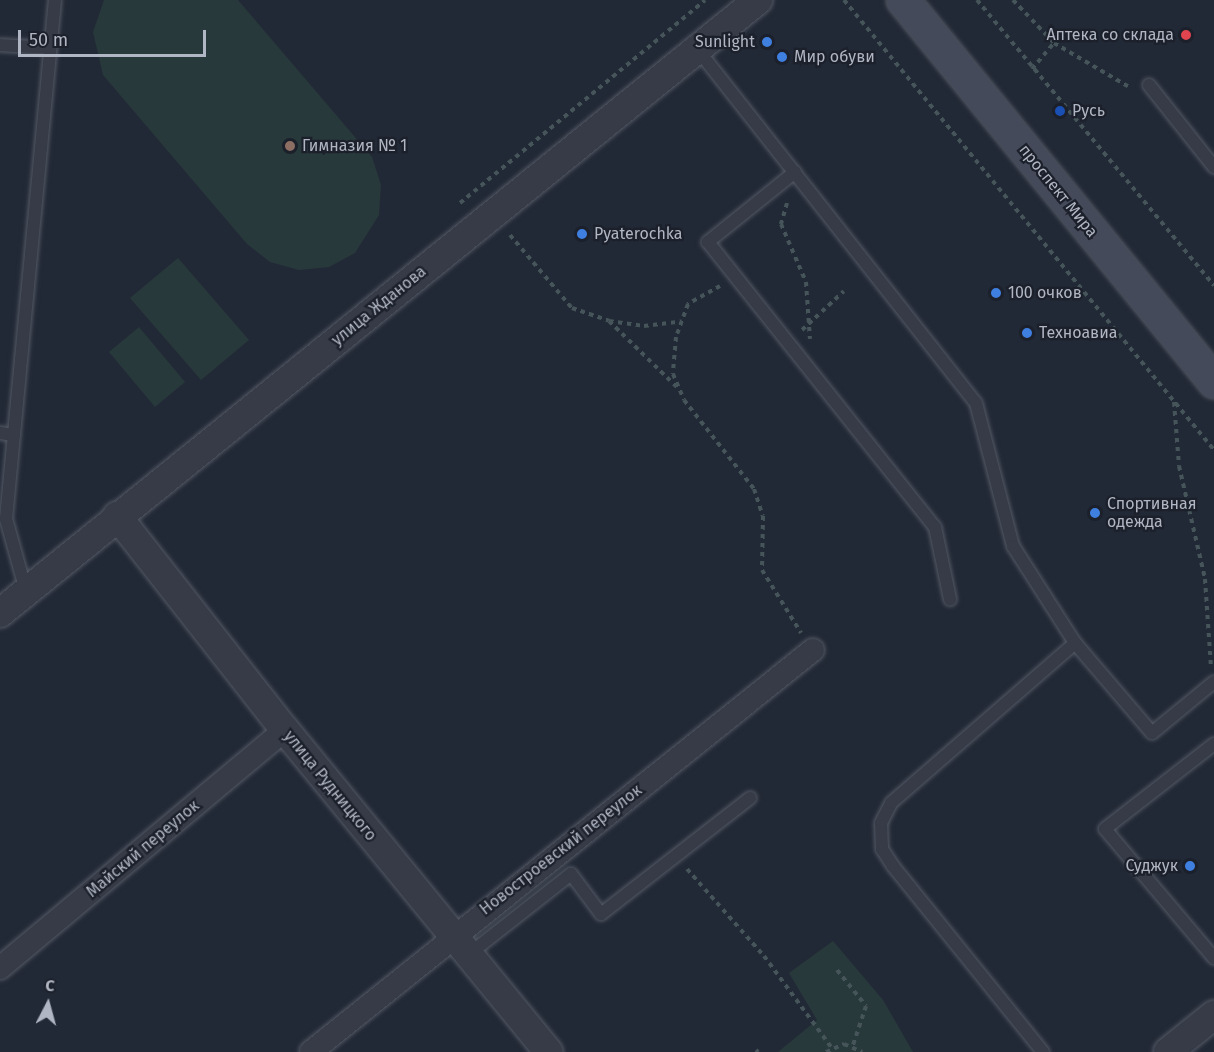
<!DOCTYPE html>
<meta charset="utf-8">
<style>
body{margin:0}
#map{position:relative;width:1214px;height:1052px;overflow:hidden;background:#222936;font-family:"Fira Sans",sans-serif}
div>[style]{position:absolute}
.green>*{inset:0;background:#28393b}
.path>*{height:4px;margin-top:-2px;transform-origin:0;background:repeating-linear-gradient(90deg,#465559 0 4.5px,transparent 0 9px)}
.roads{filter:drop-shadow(0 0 2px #535964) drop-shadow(0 0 2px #535964)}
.service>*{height:12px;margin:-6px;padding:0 6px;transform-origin:6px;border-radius:6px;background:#363b47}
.minor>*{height:22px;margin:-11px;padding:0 11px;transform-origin:11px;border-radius:11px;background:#363b47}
.tertiary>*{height:28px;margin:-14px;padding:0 14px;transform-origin:14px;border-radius:14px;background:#363b47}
.secondary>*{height:32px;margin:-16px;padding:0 16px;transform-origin:16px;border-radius:16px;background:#444a59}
.dots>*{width:16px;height:16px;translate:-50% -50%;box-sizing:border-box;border:3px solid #1b202b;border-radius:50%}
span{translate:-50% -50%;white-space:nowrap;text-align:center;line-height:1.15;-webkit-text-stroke:4.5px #1b202b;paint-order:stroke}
.poi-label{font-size:16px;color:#b0b6c3}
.right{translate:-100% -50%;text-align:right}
.left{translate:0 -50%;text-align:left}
.street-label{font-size:16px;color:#b0b6c3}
.north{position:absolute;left:18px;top:974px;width:60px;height:60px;-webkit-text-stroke:4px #1b202b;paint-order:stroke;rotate:6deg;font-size:16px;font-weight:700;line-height:24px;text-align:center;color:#b0b6c3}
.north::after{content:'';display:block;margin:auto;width:21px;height:27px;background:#b0b6c3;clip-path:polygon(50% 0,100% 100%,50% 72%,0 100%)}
.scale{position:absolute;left:18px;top:30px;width:188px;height:27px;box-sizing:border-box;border:3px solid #b0b6c3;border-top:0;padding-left:8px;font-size:18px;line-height:21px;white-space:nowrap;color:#b0b6c3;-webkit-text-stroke:4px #1b202b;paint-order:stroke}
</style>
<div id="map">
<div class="green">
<div style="clip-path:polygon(104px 0,238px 0,372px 157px,381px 185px,379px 215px,355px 253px,329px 267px,299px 270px,270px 262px,247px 244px,103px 75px,93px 32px)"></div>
<div style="clip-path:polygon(178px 258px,249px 340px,201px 380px,130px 298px)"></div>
<div style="clip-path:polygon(139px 327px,185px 382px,155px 407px,109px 352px)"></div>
<div style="clip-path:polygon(833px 941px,883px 1000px,913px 1052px,778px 1052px,817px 1020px,789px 973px)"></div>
</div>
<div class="path">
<div style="left:844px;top:0;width:583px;rotate:50.57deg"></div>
<div style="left:977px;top:0;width:371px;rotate:50.3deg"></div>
<div style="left:1013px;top:0;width:59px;rotate:46.4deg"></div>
<div style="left:1054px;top:43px;width:89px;rotate:30.3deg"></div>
<div style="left:1032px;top:69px;width:34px;rotate:-50deg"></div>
<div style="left:460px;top:203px;width:318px;rotate:-39.6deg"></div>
<div style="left:787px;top:203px;width:22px;rotate:106deg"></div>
<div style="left:781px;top:224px;width:63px;rotate:66.7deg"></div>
<div style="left:806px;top:282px;width:57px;rotate:86deg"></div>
<div style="left:510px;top:235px;width:96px;rotate:49.7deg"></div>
<div style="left:572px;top:308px;width:39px;rotate:19deg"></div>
<div style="left:609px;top:321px;width:35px;rotate:8deg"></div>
<div style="left:644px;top:326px;width:38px;rotate:-7deg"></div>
<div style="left:720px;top:286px;width:37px;rotate:151deg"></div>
<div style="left:688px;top:304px;width:35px;rotate:110deg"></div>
<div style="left:676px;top:337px;width:37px;rotate:95deg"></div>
<div style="left:673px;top:374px;width:28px;rotate:67deg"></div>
<div style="left:684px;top:400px;width:113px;rotate:51.8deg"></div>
<div style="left:754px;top:489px;width:28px;rotate:72deg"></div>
<div style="left:763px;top:516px;width:54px;rotate:91.1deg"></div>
<div style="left:762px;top:570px;width:74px;rotate:58.2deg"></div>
<div style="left:609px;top:321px;width:98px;rotate:44.2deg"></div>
<div style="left:802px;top:330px;width:57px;rotate:-42.9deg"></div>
<div style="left:1174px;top:402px;width:64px;rotate:85.5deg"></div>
<div style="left:1179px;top:466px;width:116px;rotate:77deg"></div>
<div style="left:1205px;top:579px;width:87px;rotate:86.1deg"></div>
<div style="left:687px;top:869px;width:116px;rotate:48.5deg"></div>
<div style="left:764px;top:956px;width:113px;rotate:53.6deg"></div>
<div style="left:837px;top:970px;width:46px;rotate:51.1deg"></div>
<div style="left:866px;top:1006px;width:41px;rotate:108.4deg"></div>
<div style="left:756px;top:1050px;width:3px;rotate:45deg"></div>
<div style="left:826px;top:1052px;width:20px;rotate:-24deg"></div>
<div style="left:844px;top:1044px;width:20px;rotate:24deg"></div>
</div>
<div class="roads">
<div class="service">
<div style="left:0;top:45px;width:50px;rotate:3.4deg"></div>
<div style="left:698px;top:50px;width:449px;rotate:51.8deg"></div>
<div style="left:976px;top:403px;width:148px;rotate:75.5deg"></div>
<div style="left:1013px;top:546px;width:115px;rotate:57.4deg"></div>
<div style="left:1075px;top:643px;width:118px;rotate:49.5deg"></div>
<div style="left:1152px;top:733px;width:80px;rotate:-39.4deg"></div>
<div style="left:1149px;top:85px;width:105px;rotate:51.6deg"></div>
<div style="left:795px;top:172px;width:112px;rotate:141.2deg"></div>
<div style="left:708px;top:242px;width:364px;rotate:51.5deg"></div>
<div style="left:935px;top:527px;width:74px;rotate:78.2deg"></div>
<div style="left:0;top:433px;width:14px;rotate:8deg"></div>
<div style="left:26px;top:591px;width:75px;rotate:-105.5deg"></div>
<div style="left:6px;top:519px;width:521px;rotate:-84.61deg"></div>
<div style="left:1214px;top:744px;width:138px;rotate:142.1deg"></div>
<div style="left:1105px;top:829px;width:169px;rotate:49.8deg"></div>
<div style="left:468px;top:955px;width:131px;rotate:-38.2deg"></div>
<div style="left:571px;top:874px;width:50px;rotate:53.1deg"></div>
<div style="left:601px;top:914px;width:189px;rotate:-37.9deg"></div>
<div style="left:1043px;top:1052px;width:239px;rotate:-128.9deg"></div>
<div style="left:893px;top:866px;width:20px;rotate:-123deg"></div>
<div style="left:882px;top:849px;width:26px;rotate:-92deg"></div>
<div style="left:881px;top:823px;width:22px;rotate:-63deg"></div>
<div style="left:891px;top:803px;width:244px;rotate:-41deg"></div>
</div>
<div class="minor">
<div style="left:0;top:968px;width:371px;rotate:-39.9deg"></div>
<div style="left:311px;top:1052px;width:643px;rotate:-38.69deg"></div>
</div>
<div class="tertiary">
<div style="left:117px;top:516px;width:272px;rotate:51.9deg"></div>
<div style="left:285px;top:730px;width:416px;rotate:50.7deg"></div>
<div style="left:0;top:613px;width:975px;rotate:-38.96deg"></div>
<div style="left:1168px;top:1052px;width:59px;rotate:-38.8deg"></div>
</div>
<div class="secondary">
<div style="left:903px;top:0;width:493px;rotate:50.8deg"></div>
</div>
</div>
<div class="dots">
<div style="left:1186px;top:35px;background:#e0444e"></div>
<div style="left:767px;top:42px;background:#3f7fe0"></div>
<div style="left:782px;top:57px;background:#3f7fe0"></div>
<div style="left:1060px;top:111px;background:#1a4fb4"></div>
<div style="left:290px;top:146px;background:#8d6e63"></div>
<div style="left:582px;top:234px;background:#3f7fe0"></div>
<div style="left:996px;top:293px;background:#3f7fe0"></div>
<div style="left:1027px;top:333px;background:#3f7fe0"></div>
<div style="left:1095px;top:513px;background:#3f7fe0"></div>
<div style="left:1190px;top:866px;background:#3f7fe0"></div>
</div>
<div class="poi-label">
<span class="right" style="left:1174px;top:35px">Аптека со склада</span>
<span class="right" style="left:755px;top:42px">Sunlight</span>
<span class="left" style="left:794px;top:57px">Мир обуви</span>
<span class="left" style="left:1072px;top:111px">Русь</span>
<span class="left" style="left:302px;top:146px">Гимназия № 1</span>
<span class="left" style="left:594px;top:234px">Pyaterochka</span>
<span class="left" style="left:1008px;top:293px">100 очков</span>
<span class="left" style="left:1039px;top:333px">Техноавиа</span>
<span class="left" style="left:1107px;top:513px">Спортивная<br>одежда</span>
<span class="right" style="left:1178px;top:866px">Суджук</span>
</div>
<div class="street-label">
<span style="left:1058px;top:191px;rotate:51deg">проспект Мира</span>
<span style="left:379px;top:306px;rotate:-39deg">улица Жданова</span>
<span style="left:330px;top:786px;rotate:51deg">улица Рудницкого</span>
<span style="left:143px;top:849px;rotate:-40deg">Майский переулок</span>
<span style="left:561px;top:850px;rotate:-38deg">Новостроевский переулок</span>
</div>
<div class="north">С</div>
<div class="scale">50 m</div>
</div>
